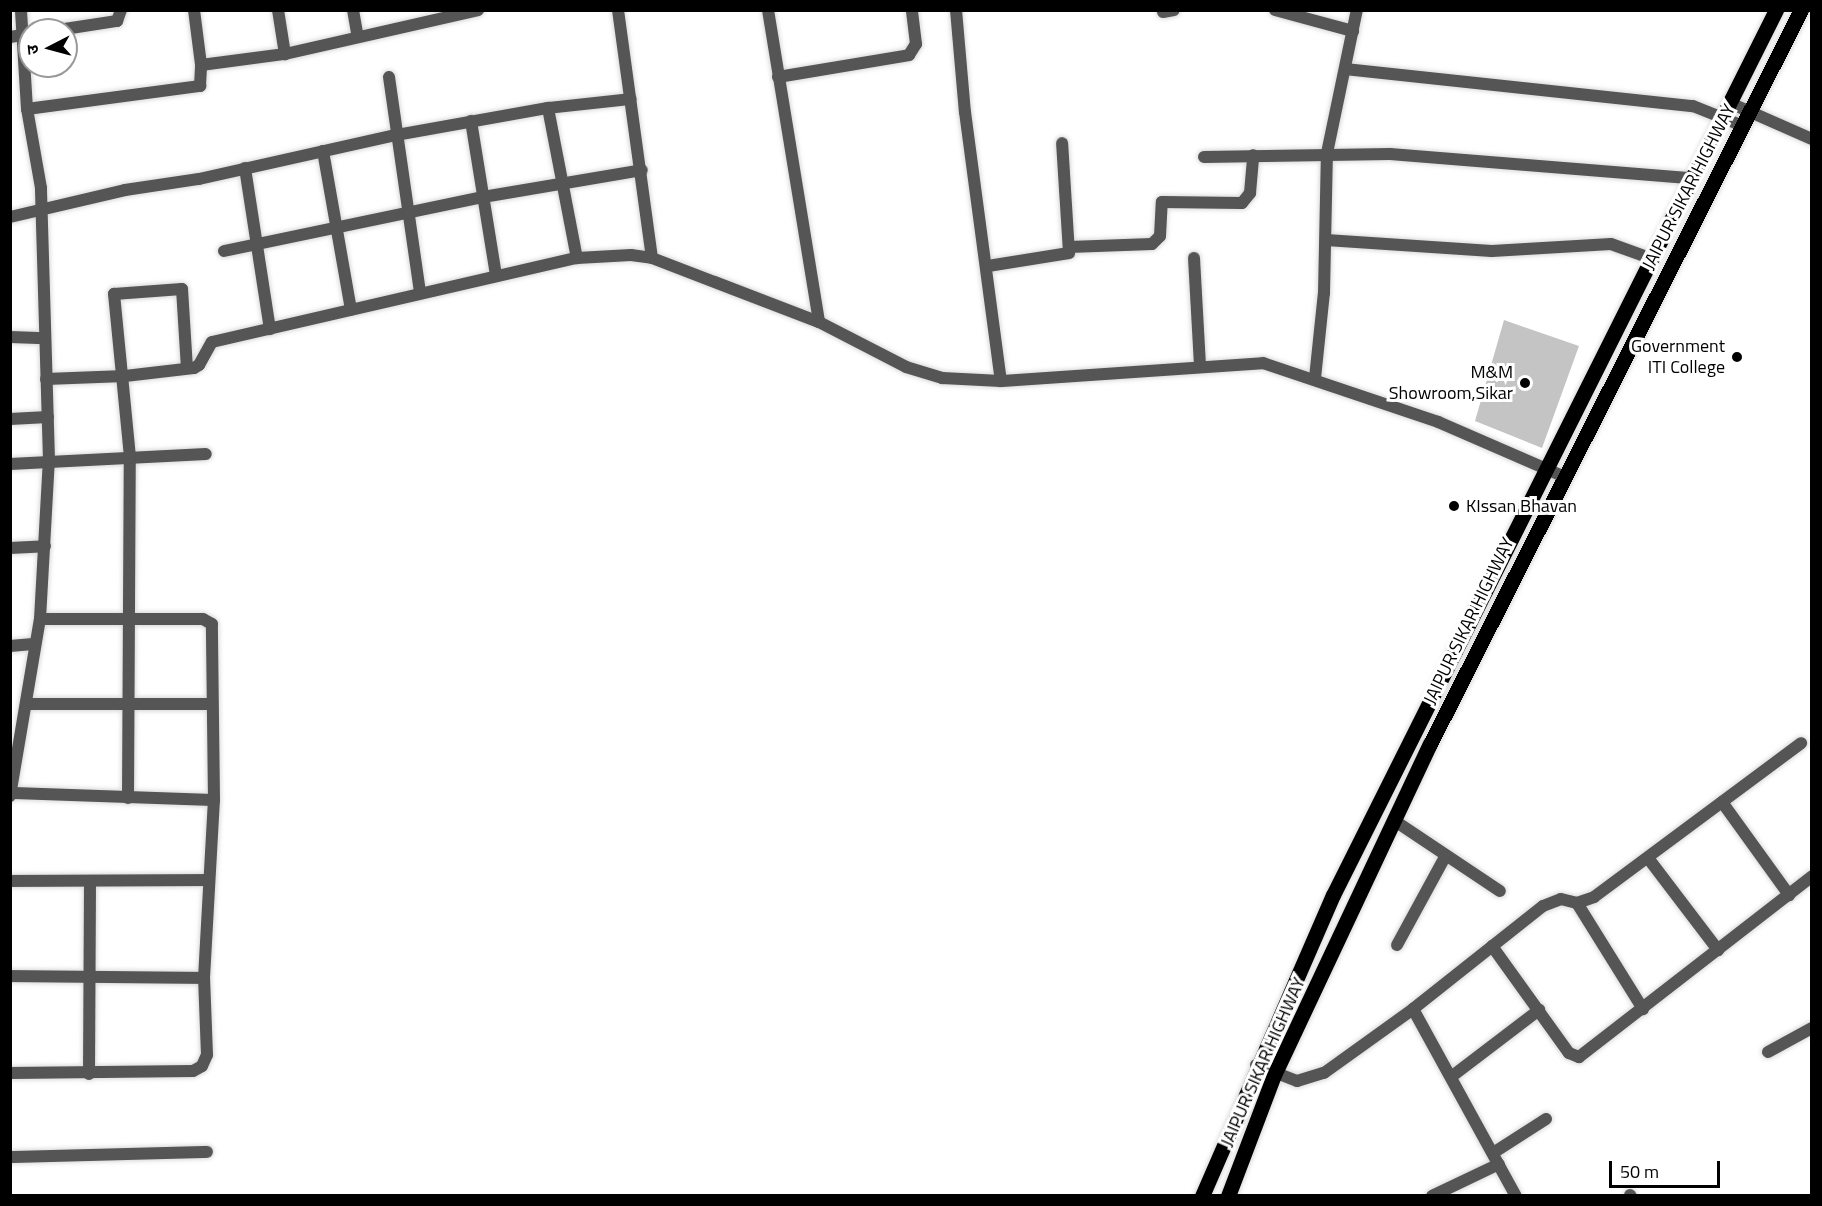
<!DOCTYPE html>
<meta charset="utf-8">
<style>
body{margin:0}
#map{position:relative;width:1822px;height:1206px;overflow:hidden;background:#fff;font-family:"Titillium Web","Noto Sans Devanagari",sans-serif}
div>[style]{position:absolute}
.building>*{inset:0;background:#c4c4c4}
.roads{filter:drop-shadow(0 0 2px #dbdbdb) drop-shadow(0 0 2px #dbdbdb)}
.minor>*{height:12px;margin:-6px;padding:0 6px;transform-origin:6px;border-radius:6px;background:#555}
.primary>*{height:15px;margin:-7.5px;padding:0 7.5px;transform-origin:7.5px;border-radius:7.5px;background:#000}
.dots>*{width:16px;height:16px;translate:-50% -50%;box-sizing:border-box;border:3px solid #fff;border-radius:50%}
span{translate:-50% -50%;white-space:nowrap;text-align:center;line-height:1.15;-webkit-text-stroke:6px #fff;paint-order:stroke}
.street-label{font-size:18px;color:#000}
.poi-label{font-size:18px;color:#000}
.right{translate:-100% -50%;text-align:right}
.left{translate:0 -50%;text-align:left}
.frame{position:absolute;inset:0;border:12px solid #000;pointer-events:none}
.north{position:absolute;left:18px;top:18px;width:60px;height:60px;box-sizing:border-box;background:#fff;border:2px solid #999;border-radius:50%;rotate:264deg;font-size:16px;font-weight:700;line-height:24px;text-align:center;color:#000}
.north::after{content:'';display:block;margin:auto;width:21px;height:27px;background:#000;clip-path:polygon(50% 0,100% 100%,50% 72%,0 100%)}
.scale{position:absolute;left:1609px;top:1161px;width:111px;height:27px;box-sizing:border-box;border:3px solid #000;border-top:0;padding-left:8px;font-size:18px;line-height:21px;white-space:nowrap;color:#000;-webkit-text-stroke:4px #fff;paint-order:stroke}
</style>
<div id="map">
<div class="building">
<div style="clip-path:polygon(1504px 320px,1579px 346px,1542px 448px,1475px 421px)"></div>
</div>
<div class="roads">
<div class="minor">
<div style="left:194px;top:10px;width:55px;rotate:82.7deg"></div>
<div style="left:278px;top:10px;width:45px;rotate:81deg"></div>
<div style="left:353px;top:10px;width:27px;rotate:80deg"></div>
<div style="left:618px;top:10px;width:250px;rotate:82.2deg"></div>
<div style="left:768px;top:10px;width:316px;rotate:80.7deg"></div>
<div style="left:956px;top:10px;width:102px;rotate:85deg"></div>
<div style="left:965px;top:112px;width:271px;rotate:82.4deg"></div>
<div style="left:1275px;top:10px;width:81px;rotate:15.1deg"></div>
<div style="left:1163px;top:12px;width:11px;rotate:-10deg"></div>
<div style="left:58px;top:30px;width:60px;rotate:-8.7deg"></div>
<div style="left:117px;top:21px;width:12px;rotate:-70deg"></div>
<div style="left:10px;top:37px;width:20px;rotate:-9deg"></div>
<div style="left:1345px;top:69px;width:350px;rotate:6.1deg"></div>
<div style="left:1693px;top:106px;width:54px;rotate:21.8deg"></div>
<div style="left:389px;top:77px;width:217px;rotate:81.8deg"></div>
<div style="left:778px;top:77px;width:133px;rotate:-9.5deg"></div>
<div style="left:909px;top:55px;width:13px;rotate:-58deg"></div>
<div style="left:916px;top:44px;width:34px;rotate:-97deg"></div>
<div style="left:1730px;top:103px;width:90px;rotate:23.7deg"></div>
<div style="left:548px;top:108px;width:83px;rotate:-6.2deg"></div>
<div style="left:27px;top:109px;width:175px;rotate:-7.6deg"></div>
<div style="left:200px;top:86px;width:21px;rotate:-87deg"></div>
<div style="left:201px;top:65px;width:85px;rotate:-7.5deg"></div>
<div style="left:285px;top:54px;width:198px;rotate:-12.8deg"></div>
<div style="left:471px;top:121px;width:157px;rotate:80.8deg"></div>
<div style="left:323px;top:151px;width:161px;rotate:80deg"></div>
<div style="left:1204px;top:157px;width:186px;rotate:-0.9deg"></div>
<div style="left:1390px;top:154px;width:302px;rotate:4.6deg"></div>
<div style="left:245px;top:168px;width:163px;rotate:81.2deg"></div>
<div style="left:10px;top:217px;width:118px;rotate:-13.2deg"></div>
<div style="left:125px;top:190px;width:75px;rotate:-8.5deg"></div>
<div style="left:199px;top:179px;width:202px;rotate:-12.6deg"></div>
<div style="left:396px;top:135px;width:154px;rotate:-10.1deg"></div>
<div style="left:548px;top:108px;width:153px;rotate:79.1deg"></div>
<div style="left:1326px;top:240px;width:166px;rotate:3.8deg"></div>
<div style="left:1492px;top:251px;width:119px;rotate:-3.4deg"></div>
<div style="left:1611px;top:244px;width:41px;rotate:19.7deg"></div>
<div style="left:1069px;top:247px;width:83px;rotate:-2.1deg"></div>
<div style="left:1152px;top:244px;width:11px;rotate:-45deg"></div>
<div style="left:1160px;top:236px;width:34px;rotate:-87deg"></div>
<div style="left:1162px;top:202px;width:80px;rotate:0.7deg"></div>
<div style="left:1242px;top:203px;width:13px;rotate:-51deg"></div>
<div style="left:1250px;top:193px;width:38px;rotate:-85deg"></div>
<div style="left:224px;top:251px;width:265px;rotate:-11.8deg"></div>
<div style="left:483px;top:197px;width:161px;rotate:-9.6deg"></div>
<div style="left:1194px;top:258px;width:107px;rotate:86.8deg"></div>
<div style="left:988px;top:266px;width:82px;rotate:-9.1deg"></div>
<div style="left:1069px;top:253px;width:110px;rotate:-93.6deg"></div>
<div style="left:10px;top:337px;width:35px;rotate:2deg"></div>
<div style="left:1315px;top:378px;width:85px;rotate:-84deg"></div>
<div style="left:1324px;top:293px;width:140px;rotate:-88.8deg"></div>
<div style="left:1327px;top:153px;width:146px;rotate:-78.2deg"></div>
<div style="left:46px;top:379px;width:79px;rotate:-2.2deg"></div>
<div style="left:125px;top:376px;width:69px;rotate:-6.6deg"></div>
<div style="left:194px;top:368px;width:6px;rotate:-31deg"></div>
<div style="left:199px;top:365px;width:26px;rotate:-61deg"></div>
<div style="left:212px;top:342px;width:375px;rotate:-13deg"></div>
<div style="left:577px;top:258px;width:54px;rotate:-3.2deg"></div>
<div style="left:631px;top:255px;width:21px;rotate:8deg"></div>
<div style="left:652px;top:258px;width:179px;rotate:21deg"></div>
<div style="left:819px;top:322px;width:98px;rotate:27.3deg"></div>
<div style="left:906px;top:367px;width:38px;rotate:17deg"></div>
<div style="left:942px;top:378px;width:59px;rotate:2.9deg"></div>
<div style="left:1001px;top:381px;width:263px;rotate:-3.9deg"></div>
<div style="left:1263px;top:363px;width:185px;rotate:18.6deg"></div>
<div style="left:1438px;top:422px;width:136px;rotate:23.4deg"></div>
<div style="left:10px;top:419px;width:38px;rotate:-3deg"></div>
<div style="left:10px;top:464px;width:196px;rotate:-2.9deg"></div>
<div style="left:10px;top:548px;width:35px;rotate:-3deg"></div>
<div style="left:10px;top:646px;width:23px;rotate:-5deg"></div>
<div style="left:26px;top:704px;width:185px"></div>
<div style="left:13px;top:793px;width:201px;rotate:2deg"></div>
<div style="left:10px;top:796px;width:180px;rotate:-80.4deg"></div>
<div style="left:40px;top:619px;width:159px;rotate:-86.8deg"></div>
<div style="left:49px;top:460px;width:272px;rotate:-91.7deg"></div>
<div style="left:41px;top:188px;width:80px;rotate:-100deg"></div>
<div style="left:27px;top:109px;width:99px;rotate:-93.5deg"></div>
<div style="left:128px;top:798px;width:341px;rotate:-89.7deg"></div>
<div style="left:130px;top:457px;width:164px;rotate:-95.6deg"></div>
<div style="left:114px;top:294px;width:68px;rotate:-4.2deg"></div>
<div style="left:182px;top:289px;width:79px;rotate:86.4deg"></div>
<div style="left:1722px;top:802px;width:115px;rotate:54.2deg"></div>
<div style="left:1395px;top:821px;width:126px;rotate:33.7deg"></div>
<div style="left:1648px;top:858px;width:116px;rotate:52.7deg"></div>
<div style="left:10px;top:881px;width:199px;rotate:-0.3deg"></div>
<div style="left:1577px;top:903px;width:125px;rotate:58.1deg"></div>
<div style="left:1397px;top:945px;width:102px;rotate:-61.4deg"></div>
<div style="left:1492px;top:946px;width:132px;rotate:54.3deg"></div>
<div style="left:1569px;top:1053px;width:11px;rotate:22deg"></div>
<div style="left:1579px;top:1057px;width:295px;rotate:-37.8deg"></div>
<div style="left:10px;top:976px;width:194px;rotate:0.6deg"></div>
<div style="left:1413px;top:1009px;width:213px;rotate:61.2deg"></div>
<div style="left:1768px;top:1052px;width:50px;rotate:-28.6deg"></div>
<div style="left:1256px;top:1065px;width:44px;rotate:21.3deg"></div>
<div style="left:1297px;top:1081px;width:28px;rotate:-17deg"></div>
<div style="left:1324px;top:1073px;width:110px;rotate:-35.7deg"></div>
<div style="left:1413px;top:1009px;width:166px;rotate:-38.4deg"></div>
<div style="left:1543px;top:906px;width:19px;rotate:-21deg"></div>
<div style="left:1561px;top:899px;width:16px;rotate:14deg"></div>
<div style="left:1577px;top:903px;width:18px;rotate:-19deg"></div>
<div style="left:1594px;top:897px;width:258px;rotate:-36.6deg"></div>
<div style="left:10px;top:1073px;width:183px;rotate:-0.6deg"></div>
<div style="left:193px;top:1071px;width:10px;rotate:-29deg"></div>
<div style="left:202px;top:1066px;width:12px;rotate:-66deg"></div>
<div style="left:207px;top:1055px;width:77px;rotate:-92.2deg"></div>
<div style="left:204px;top:978px;width:178px;rotate:-86.8deg"></div>
<div style="left:214px;top:800px;width:176px;rotate:-90.7deg"></div>
<div style="left:212px;top:624px;width:10px;rotate:-151deg"></div>
<div style="left:203px;top:619px;width:163px;rotate:180deg"></div>
<div style="left:89px;top:1074px;width:193px;rotate:-89.7deg"></div>
<div style="left:1451px;top:1077px;width:111px;rotate:-37.3deg"></div>
<div style="left:1493px;top:1153px;width:63px;rotate:-32.7deg"></div>
<div style="left:10px;top:1157px;width:197px;rotate:-1.5deg"></div>
<div style="left:1630px;top:1195px;width:1px;rotate:45deg"></div>
<div style="left:1432px;top:1196px;width:74px;rotate:-25.5deg"></div>
</div>
<div class="primary">
<div style="left:1202px;top:1196px;width:328px;rotate:-66.5deg"></div>
<div style="left:1333px;top:895px;width:990px;rotate:-63.41deg"></div>
<div style="left:1228px;top:1196px;width:129px;rotate:-69.2deg"></div>
<div style="left:1274px;top:1075px;width:366px;rotate:-64.8deg"></div>
<div style="left:1430px;top:744px;width:822px;rotate:-63.19deg"></div>
</div>
</div>
<div class="dots">
<div style="left:1737px;top:357px;background:#000"></div>
<div style="left:1525px;top:383px;background:#000"></div>
<div style="left:1454px;top:506px;background:#000"></div>
</div>
<div class="street-label">
<span style="left:1689px;top:187px;rotate:-63deg">JAIPUR SIKAR HIGHWAY</span>
<span style="left:1469px;top:621px;rotate:-64deg">JAIPUR SIKAR HIGHWAY</span>
<span style="left:1263px;top:1062px;rotate:-66deg">JAIPUR SIKAR HIGHWAY</span>
</div>
<div class="poi-label">
<span class="right" style="left:1725px;top:357px">Government<br>ITI College</span>
<span class="right" style="left:1513px;top:383px">M&amp;M<br>Showroom,Sikar</span>
<span class="left" style="left:1466px;top:506px">KIssan Bhavan</span>
</div>
<div class="frame"></div>
<div class="north">उ</div>
<div class="scale">50 m</div>
</div>
